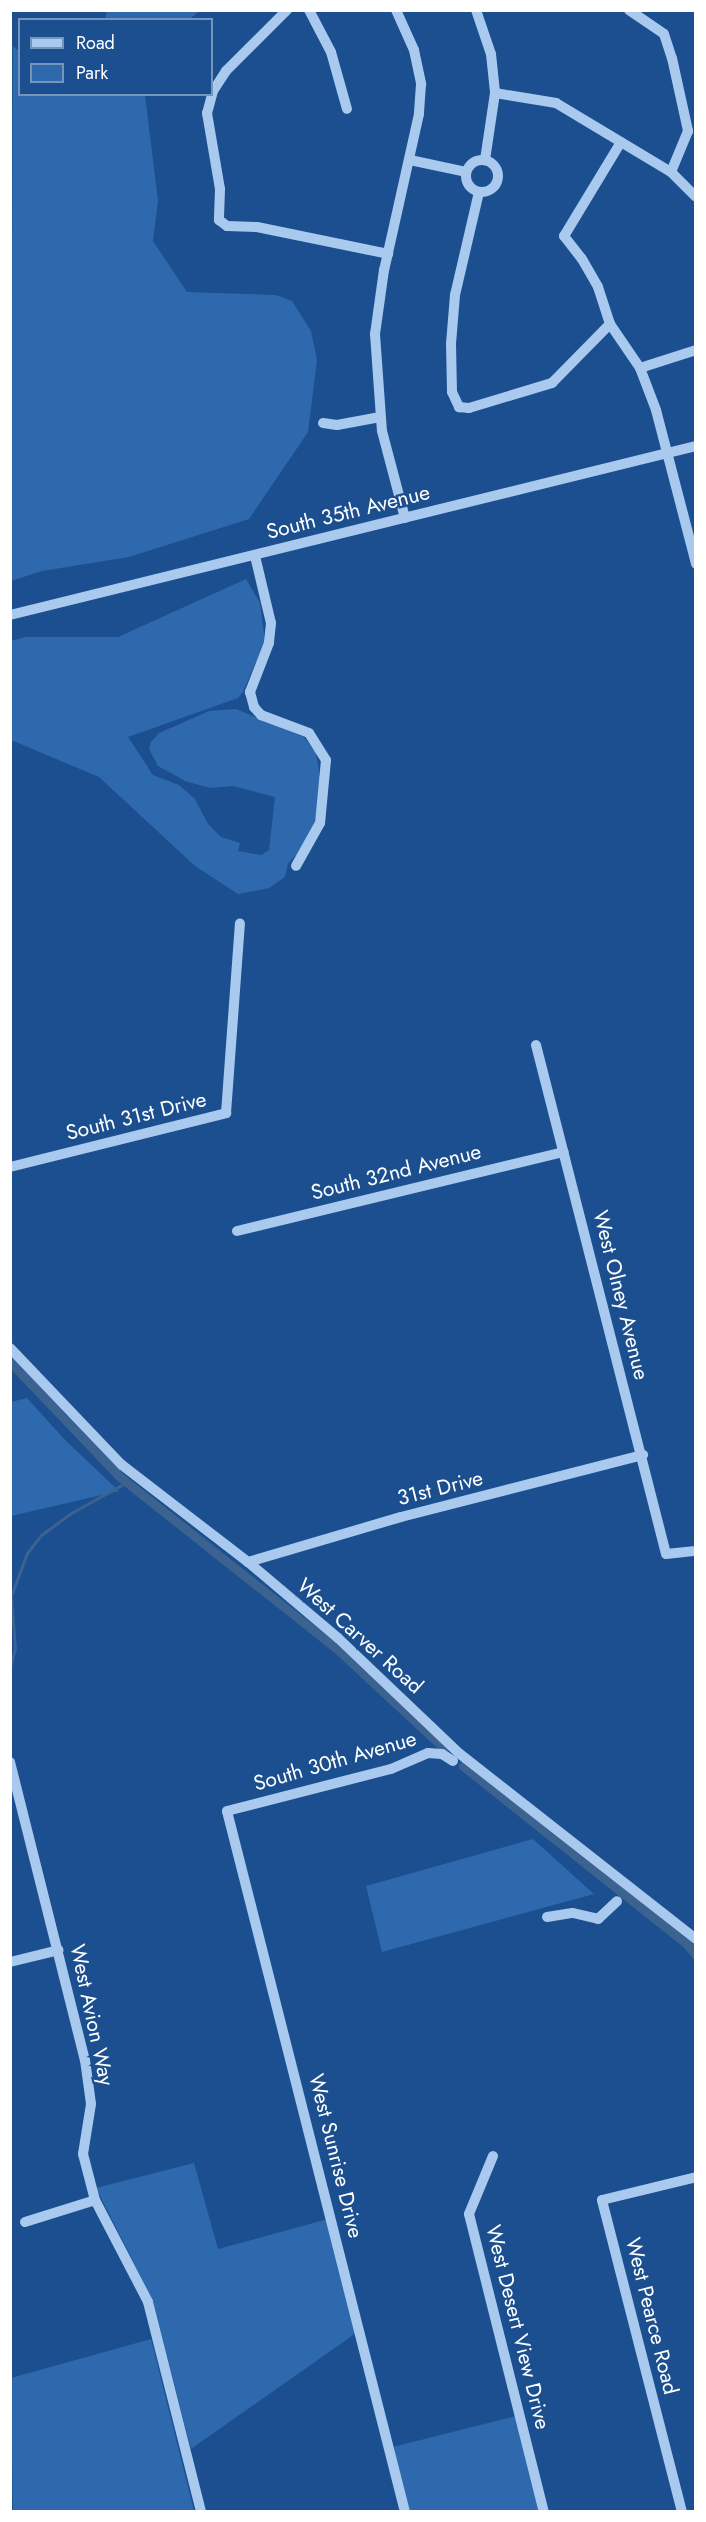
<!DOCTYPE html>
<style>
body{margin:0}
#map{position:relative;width:706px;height:2522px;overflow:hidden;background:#1b4f8f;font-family:Jost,sans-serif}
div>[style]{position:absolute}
.green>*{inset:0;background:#2e69ad}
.stream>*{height:3px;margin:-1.5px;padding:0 1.5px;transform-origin:1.5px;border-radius:1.5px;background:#3c6290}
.canal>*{height:9px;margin:-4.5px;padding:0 4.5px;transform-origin:4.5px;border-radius:4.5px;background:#3c6290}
.minor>*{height:10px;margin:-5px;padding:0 5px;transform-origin:5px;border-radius:5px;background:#a9c9ee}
.minor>.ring{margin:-5px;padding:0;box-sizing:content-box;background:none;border:10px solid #a9c9ee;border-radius:50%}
span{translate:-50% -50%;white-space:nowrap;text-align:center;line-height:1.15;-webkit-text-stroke:4.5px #1b4f8f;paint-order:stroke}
.street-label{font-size:21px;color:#fff}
.frame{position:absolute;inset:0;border:12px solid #fff;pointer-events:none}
.legend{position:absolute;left:18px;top:18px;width:195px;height:78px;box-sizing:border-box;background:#1b4f8f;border:2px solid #7695bc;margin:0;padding:8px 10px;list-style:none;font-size:18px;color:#fff}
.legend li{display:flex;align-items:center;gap:12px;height:30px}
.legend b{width:30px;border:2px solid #7695bc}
</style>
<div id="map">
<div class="green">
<div style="clip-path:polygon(107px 11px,107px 10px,199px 11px,190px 19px,105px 19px)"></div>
<div style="clip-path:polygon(13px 46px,19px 51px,20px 94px,145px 95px,158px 201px,153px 241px,187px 292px,276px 295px,292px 301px,311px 331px,317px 360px,308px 432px,249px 519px,129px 557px,42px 571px,11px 581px)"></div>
<div style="clip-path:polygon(246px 579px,260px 603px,265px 641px,243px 692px,238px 698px,128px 737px,153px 775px,179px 785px,195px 799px,208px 824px,221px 837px,240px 843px,238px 851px,261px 855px,269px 850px,275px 797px,233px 786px,210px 788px,185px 781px,158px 766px,149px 749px,151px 742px,159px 733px,209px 711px,236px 709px,304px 737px,316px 753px,322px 789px,314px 825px,303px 847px,288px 864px,285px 877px,269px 888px,238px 894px,195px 866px,99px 777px,11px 740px,11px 641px,25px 637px,118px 637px)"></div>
<div style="clip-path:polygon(27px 1398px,65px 1440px,119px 1491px,11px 1516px,11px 1402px)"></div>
<div style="clip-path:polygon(533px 1839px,594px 1894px,382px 1952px,366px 1886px)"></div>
<div style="clip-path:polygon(194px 2163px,218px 2249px,328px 2219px,356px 2333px,191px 2449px,153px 2301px,96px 2188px)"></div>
<div style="clip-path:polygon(151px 2339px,194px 2511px,13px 2511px,11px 2378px)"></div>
<div style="clip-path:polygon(516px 2416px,539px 2511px,409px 2511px,393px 2447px)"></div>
</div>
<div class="stream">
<div style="left:10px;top:1668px;width:21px;rotate:-76deg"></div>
<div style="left:15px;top:1648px;width:52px;rotate:-94.4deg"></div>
<div style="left:11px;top:1596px;width:46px;rotate:-69.6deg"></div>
<div style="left:27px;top:1553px;width:23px;rotate:-52deg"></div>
<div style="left:41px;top:1535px;width:39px;rotate:-36deg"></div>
<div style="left:73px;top:1512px;width:62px;rotate:-29.1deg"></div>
</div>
<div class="canal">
<div style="left:10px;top:1362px;width:159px;rotate:46.3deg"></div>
<div style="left:120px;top:1477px;width:275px;rotate:38.4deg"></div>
<div style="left:336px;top:1648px;width:147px;rotate:42.8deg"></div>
<div style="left:463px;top:1766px;width:286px;rotate:38.5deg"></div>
<div style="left:687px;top:1944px;width:14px;rotate:51deg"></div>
</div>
<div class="minor">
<div style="left:287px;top:10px;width:86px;rotate:135deg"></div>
<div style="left:226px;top:71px;width:24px;rotate:123deg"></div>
<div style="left:213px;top:91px;width:23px;rotate:105deg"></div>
<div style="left:207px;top:113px;width:77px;rotate:80.3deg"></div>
<div style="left:220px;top:189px;width:31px;rotate:92deg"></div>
<div style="left:219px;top:220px;width:10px;rotate:37deg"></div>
<div style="left:227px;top:226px;width:30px;rotate:2deg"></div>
<div style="left:257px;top:227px;width:134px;rotate:11.6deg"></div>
<div style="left:309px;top:10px;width:47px;rotate:62.4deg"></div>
<div style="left:331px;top:52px;width:59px;rotate:74.3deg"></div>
<div style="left:396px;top:10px;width:44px;rotate:65.8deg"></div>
<div style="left:414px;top:50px;width:35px;rotate:78deg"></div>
<div style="left:421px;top:84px;width:30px;rotate:94deg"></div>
<div style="left:419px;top:114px;width:160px;rotate:102.6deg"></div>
<div style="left:384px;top:270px;width:65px;rotate:98deg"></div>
<div style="left:375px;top:334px;width:97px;rotate:85.9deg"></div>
<div style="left:382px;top:431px;width:90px;rotate:75.2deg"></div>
<div style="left:476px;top:10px;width:46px;rotate:71.2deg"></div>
<div style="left:491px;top:54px;width:39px;rotate:84deg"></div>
<div style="left:495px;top:93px;width:68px;rotate:98.5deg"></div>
<div style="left:629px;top:10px;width:42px;rotate:34.4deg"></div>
<div style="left:664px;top:34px;width:25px;rotate:72deg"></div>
<div style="left:672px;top:58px;width:75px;rotate:77.6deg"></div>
<div style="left:688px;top:131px;width:44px;rotate:112.5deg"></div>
<div style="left:495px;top:93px;width:62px;rotate:9.3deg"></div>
<div style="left:556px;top:103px;width:134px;rotate:31deg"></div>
<div style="left:671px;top:172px;width:35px;rotate:45deg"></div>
<div style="left:621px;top:142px;width:110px;rotate:121.2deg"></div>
<div style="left:564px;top:236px;width:29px;rotate:52deg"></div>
<div style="left:582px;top:259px;width:32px;rotate:60deg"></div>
<div style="left:598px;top:287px;width:39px;rotate:72deg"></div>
<div style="left:610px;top:324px;width:53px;rotate:55.7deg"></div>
<div style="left:640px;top:368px;width:45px;rotate:69.1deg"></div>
<div style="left:656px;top:410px;width:159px;rotate:75.4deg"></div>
<div class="ring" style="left:466px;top:160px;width:22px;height:22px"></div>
<div style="left:410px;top:160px;width:57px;rotate:12.1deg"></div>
<div style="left:479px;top:192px;width:106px;rotate:103.1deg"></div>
<div style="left:455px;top:295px;width:49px;rotate:94.7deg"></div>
<div style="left:451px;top:344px;width:48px;rotate:88.8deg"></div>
<div style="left:452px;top:392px;width:17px;rotate:65deg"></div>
<div style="left:459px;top:407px;width:10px;rotate:6deg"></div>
<div style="left:469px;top:408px;width:87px;rotate:-16.8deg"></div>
<div style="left:552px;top:383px;width:83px;rotate:-45.5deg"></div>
<div style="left:640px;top:368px;width:59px;rotate:-17.8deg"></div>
<div style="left:323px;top:423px;width:14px;rotate:8deg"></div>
<div style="left:337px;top:425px;width:44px;rotate:-10.5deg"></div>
<div style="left:255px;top:556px;width:69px;rotate:76.6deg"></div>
<div style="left:271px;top:623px;width:20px;rotate:96deg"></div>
<div style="left:269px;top:643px;width:53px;rotate:111.2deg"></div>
<div style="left:250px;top:692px;width:16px;rotate:75deg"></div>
<div style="left:254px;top:707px;width:11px;rotate:49deg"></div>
<div style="left:261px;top:715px;width:51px;rotate:20.6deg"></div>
<div style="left:309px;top:733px;width:32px;rotate:58deg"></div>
<div style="left:326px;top:760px;width:63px;rotate:95.4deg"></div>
<div style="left:320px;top:823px;width:49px;rotate:119.2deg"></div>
<div style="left:10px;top:615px;width:707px;rotate:-13.84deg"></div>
<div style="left:536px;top:1045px;width:525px;rotate:75.67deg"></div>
<div style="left:666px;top:1554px;width:30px;rotate:-6deg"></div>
<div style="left:10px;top:1167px;width:223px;rotate:-14deg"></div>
<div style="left:226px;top:1113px;width:190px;rotate:-85.8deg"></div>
<div style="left:237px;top:1231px;width:336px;rotate:-13.6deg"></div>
<div style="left:10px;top:1348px;width:162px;rotate:46.3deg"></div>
<div style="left:122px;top:1465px;width:159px;rotate:37.6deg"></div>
<div style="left:248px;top:1562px;width:118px;rotate:40.2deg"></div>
<div style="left:338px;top:1638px;width:168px;rotate:43.6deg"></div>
<div style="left:460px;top:1754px;width:300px;rotate:38.1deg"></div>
<div style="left:248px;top:1562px;width:159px;rotate:-16.4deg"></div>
<div style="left:401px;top:1517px;width:250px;rotate:-14.4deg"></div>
<div style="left:10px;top:1762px;width:307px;rotate:75.9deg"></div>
<div style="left:85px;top:2060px;width:44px;rotate:82.2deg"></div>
<div style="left:91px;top:2104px;width:51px;rotate:99.1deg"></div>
<div style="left:83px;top:2154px;width:48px;rotate:75.4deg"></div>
<div style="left:95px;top:2200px;width:115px;rotate:62.5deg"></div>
<div style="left:148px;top:2302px;width:217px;rotate:75.8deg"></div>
<div style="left:547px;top:1917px;width:26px;rotate:-9deg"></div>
<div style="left:573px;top:1913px;width:26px;rotate:13deg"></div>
<div style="left:598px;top:1919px;width:26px;rotate:-43deg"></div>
<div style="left:10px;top:1962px;width:50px;rotate:-13.8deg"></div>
<div style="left:493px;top:2156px;width:63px;rotate:112.5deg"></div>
<div style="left:469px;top:2214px;width:307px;rotate:75.9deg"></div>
<div style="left:25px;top:2222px;width:73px;rotate:-17.4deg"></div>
<div style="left:405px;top:2512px;width:723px;rotate:-104.25deg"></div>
<div style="left:227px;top:1811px;width:169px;rotate:-14.4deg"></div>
<div style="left:391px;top:1769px;width:40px;rotate:-23.4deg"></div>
<div style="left:428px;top:1753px;width:14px;rotate:4deg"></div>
<div style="left:442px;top:1754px;width:13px;rotate:32deg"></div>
<div style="left:682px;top:2512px;width:322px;rotate:-104.4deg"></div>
<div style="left:602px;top:2200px;width:97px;rotate:-13.7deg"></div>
</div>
<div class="street-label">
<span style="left:348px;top:512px;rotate:-14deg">South 35th Avenue</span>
<span style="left:136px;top:1116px;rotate:-14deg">South 31st Drive</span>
<span style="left:396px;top:1172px;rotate:-14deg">South 32nd Avenue</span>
<span style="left:621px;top:1295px;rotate:76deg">West Olney Avenue</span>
<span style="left:440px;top:1488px;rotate:-14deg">31st Drive</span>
<span style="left:360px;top:1636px;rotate:42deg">West Carver Road</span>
<span style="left:335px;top:1761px;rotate:-16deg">South 30th Avenue</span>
<span style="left:92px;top:2015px;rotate:78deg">West Avion Way</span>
<span style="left:336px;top:2156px;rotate:76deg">West Sunrise Drive</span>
<span style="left:652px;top:2316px;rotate:76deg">West Pearce Road</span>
<span style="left:518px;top:2327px;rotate:76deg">West Desert View Drive</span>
</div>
<div class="frame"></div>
<ul class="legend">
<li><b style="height:8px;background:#a9c9ee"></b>Road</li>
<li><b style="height:16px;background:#2e69ad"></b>Park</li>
</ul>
</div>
